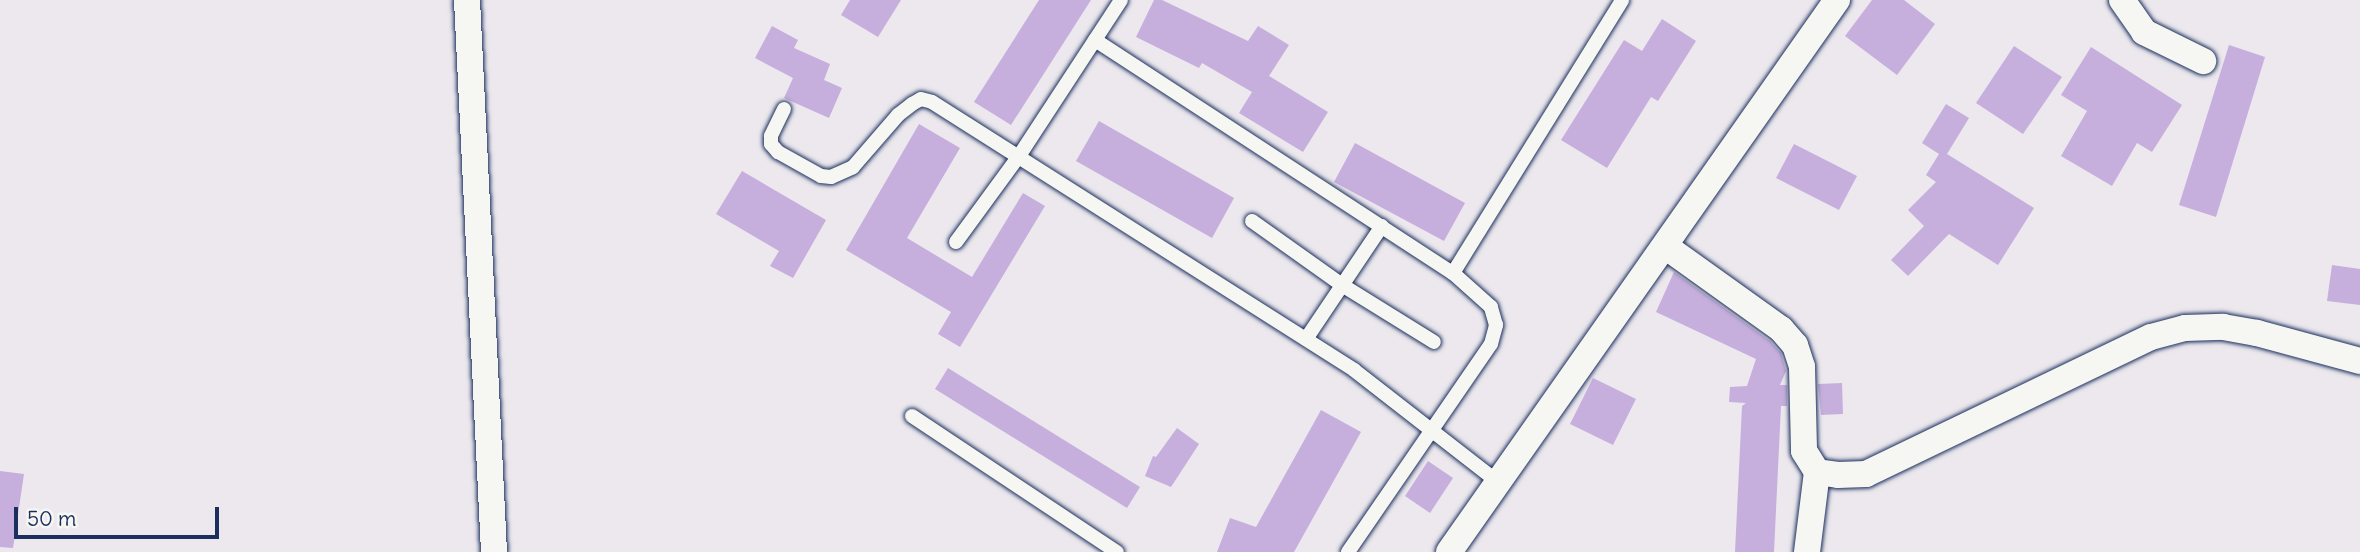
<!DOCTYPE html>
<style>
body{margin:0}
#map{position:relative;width:2360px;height:552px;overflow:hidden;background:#ece8ee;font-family:Delius,sans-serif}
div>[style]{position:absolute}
.building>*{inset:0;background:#c6afdd}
.roads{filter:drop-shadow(0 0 2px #1b2f5e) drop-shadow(0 0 2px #1b2f5e)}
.service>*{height:14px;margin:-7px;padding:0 7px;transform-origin:7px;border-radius:7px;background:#f6f6f2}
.minor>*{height:26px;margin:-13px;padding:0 13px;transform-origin:13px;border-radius:13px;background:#f6f6f2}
span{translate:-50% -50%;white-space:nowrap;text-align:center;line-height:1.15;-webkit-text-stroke:5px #f6f6f2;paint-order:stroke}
.scale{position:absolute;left:14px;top:507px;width:205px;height:32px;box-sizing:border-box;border:4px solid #1b2f5e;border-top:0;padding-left:9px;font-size:21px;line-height:24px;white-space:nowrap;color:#1b2f5e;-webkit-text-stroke:5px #f6f6f2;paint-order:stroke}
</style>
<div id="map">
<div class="building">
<div style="clip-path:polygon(850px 0,901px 0,878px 37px,841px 15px)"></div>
<div style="clip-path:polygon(1039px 0,1091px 0,1011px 125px,974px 102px)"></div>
<div style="clip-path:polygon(1154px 0,1162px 0,1248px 41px,1258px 26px,1289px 45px,1269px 76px,1328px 112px,1303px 152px,1239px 113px,1252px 92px,1202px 63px,1199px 68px,1136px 37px)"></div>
<div style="clip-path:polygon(1872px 0,1904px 0,1935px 24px,1897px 75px,1845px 36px)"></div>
<div style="clip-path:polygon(1662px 19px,1696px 41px,1658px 101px,1651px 97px,1607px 168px,1561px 140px,1624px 40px,1642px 51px)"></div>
<div style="clip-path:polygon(772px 26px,798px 40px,794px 48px,830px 64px,824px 80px,842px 88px,829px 118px,784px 98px,793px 78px,755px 58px)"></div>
<div style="clip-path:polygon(2229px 45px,2265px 57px,2216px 217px,2179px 205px)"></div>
<div style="clip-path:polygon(2014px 46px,2062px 77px,2023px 134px,1976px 103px)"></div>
<div style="clip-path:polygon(2091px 47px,2182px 105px,2152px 152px,2137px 143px,2112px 186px,2061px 156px,2087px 111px,2061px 95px)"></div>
<div style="clip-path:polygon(1946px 104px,1969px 118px,1947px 154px,2034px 208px,1998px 265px,1949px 234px,1908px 276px,1891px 260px,1924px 226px,1908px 210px,1936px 182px,1926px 175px,1939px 154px,1922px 143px)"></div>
<div style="clip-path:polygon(1099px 121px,1234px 198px,1212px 238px,1076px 161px)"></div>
<div style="clip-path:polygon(919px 124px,960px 148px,907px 238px,972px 277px,1023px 193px,1045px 206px,960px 347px,938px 334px,951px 312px,846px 250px)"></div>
<div style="clip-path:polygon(1355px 143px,1465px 203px,1444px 241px,1334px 182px)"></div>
<div style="clip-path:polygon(1794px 144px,1857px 176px,1839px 210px,1776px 178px)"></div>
<div style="clip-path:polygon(742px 171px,826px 220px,793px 278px,770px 266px,779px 251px,716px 214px)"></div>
<div style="clip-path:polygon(2332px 265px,2360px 269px,2360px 305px,2327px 301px)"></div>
<div style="clip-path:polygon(1674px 272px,1770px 341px,1781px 353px,1786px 371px,1780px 385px,1787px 385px,1787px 406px,1781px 406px,1774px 552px,1735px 552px,1742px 406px,1746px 403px,1729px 402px,1730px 387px,1747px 386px,1756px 359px,1656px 312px)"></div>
<div style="clip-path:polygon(948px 368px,1140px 487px,1127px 508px,935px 389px)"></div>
<div style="clip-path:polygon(1593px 378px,1636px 399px,1613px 445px,1570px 424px)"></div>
<div style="clip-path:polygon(1842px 383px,1843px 414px,1821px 415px,1818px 384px)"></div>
<div style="clip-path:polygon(1321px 410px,1361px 432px,1294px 552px,1217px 552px,1230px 518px,1256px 527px)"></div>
<div style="clip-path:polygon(1177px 428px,1199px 444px,1171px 487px,1145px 476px,1153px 456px,1156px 457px)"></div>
<div style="clip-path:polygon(1428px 461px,1453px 478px,1430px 513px,1405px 496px)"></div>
<div style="clip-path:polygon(0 471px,24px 474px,13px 548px,0 547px)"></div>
</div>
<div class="roads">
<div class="service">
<div style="left:1095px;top:40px;width:427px;rotate:33.1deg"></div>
<div style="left:784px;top:109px;width:30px;rotate:116deg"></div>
<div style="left:771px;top:136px;width:8px;rotate:90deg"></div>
<div style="left:771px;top:144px;width:11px;rotate:49deg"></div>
<div style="left:778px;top:152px;width:49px;rotate:29.2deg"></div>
<div style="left:821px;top:176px;width:10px;rotate:6deg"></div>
<div style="left:831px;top:177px;width:24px;rotate:-24deg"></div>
<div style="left:853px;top:167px;width:69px;rotate:-49.1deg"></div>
<div style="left:898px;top:115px;width:18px;rotate:-38deg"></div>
<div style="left:912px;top:104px;width:10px;rotate:-29deg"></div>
<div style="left:921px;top:99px;width:11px;rotate:15deg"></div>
<div style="left:932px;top:102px;width:500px;rotate:32.4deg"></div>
<div style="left:1354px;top:370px;width:182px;rotate:37.9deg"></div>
<div style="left:1252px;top:221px;width:110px;rotate:35.4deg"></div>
<div style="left:1342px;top:285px;width:108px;rotate:31.8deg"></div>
<div style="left:956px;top:242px;width:107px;rotate:-53.8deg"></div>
<div style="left:1019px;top:156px;width:186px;rotate:-56.8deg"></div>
<div style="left:1306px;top:339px;width:136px;rotate:-56.1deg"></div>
<div style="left:912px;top:416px;width:246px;rotate:33.6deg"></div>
<div style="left:1348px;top:552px;width:252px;rotate:-55.5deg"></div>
<div style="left:1491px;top:344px;width:20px;rotate:-75deg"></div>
<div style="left:1496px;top:325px;width:19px;rotate:-106deg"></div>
<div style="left:1491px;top:307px;width:51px;rotate:-138.2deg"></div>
<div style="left:1453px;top:273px;width:321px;rotate:-58.2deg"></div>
</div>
<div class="minor">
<div style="left:467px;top:0;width:553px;rotate:87.2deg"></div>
<div style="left:2122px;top:0;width:39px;rotate:55deg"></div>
<div style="left:2144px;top:32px;width:66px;rotate:26.2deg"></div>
<div style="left:1665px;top:246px;width:143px;rotate:35.6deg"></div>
<div style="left:1781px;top:329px;width:21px;rotate:49deg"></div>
<div style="left:1795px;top:345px;width:23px;rotate:72deg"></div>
<div style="left:1802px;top:367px;width:84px;rotate:88.6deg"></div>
<div style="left:1804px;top:451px;width:25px;rotate:58deg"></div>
<div style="left:1817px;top:472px;width:21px;rotate:8deg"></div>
<div style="left:1838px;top:475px;width:28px;rotate:-2deg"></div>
<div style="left:1866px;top:474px;width:316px;rotate:-25.7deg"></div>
<div style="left:2151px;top:337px;width:35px;rotate:-15deg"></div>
<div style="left:2185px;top:328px;width:38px;rotate:-2deg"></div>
<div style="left:2223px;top:327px;width:35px;rotate:10deg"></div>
<div style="left:2257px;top:333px;width:107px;rotate:15.2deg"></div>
<div style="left:1449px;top:552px;width:675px;rotate:-54.9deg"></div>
<div style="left:1807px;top:552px;width:81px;rotate:-82.9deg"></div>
</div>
</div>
<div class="scale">50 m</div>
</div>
